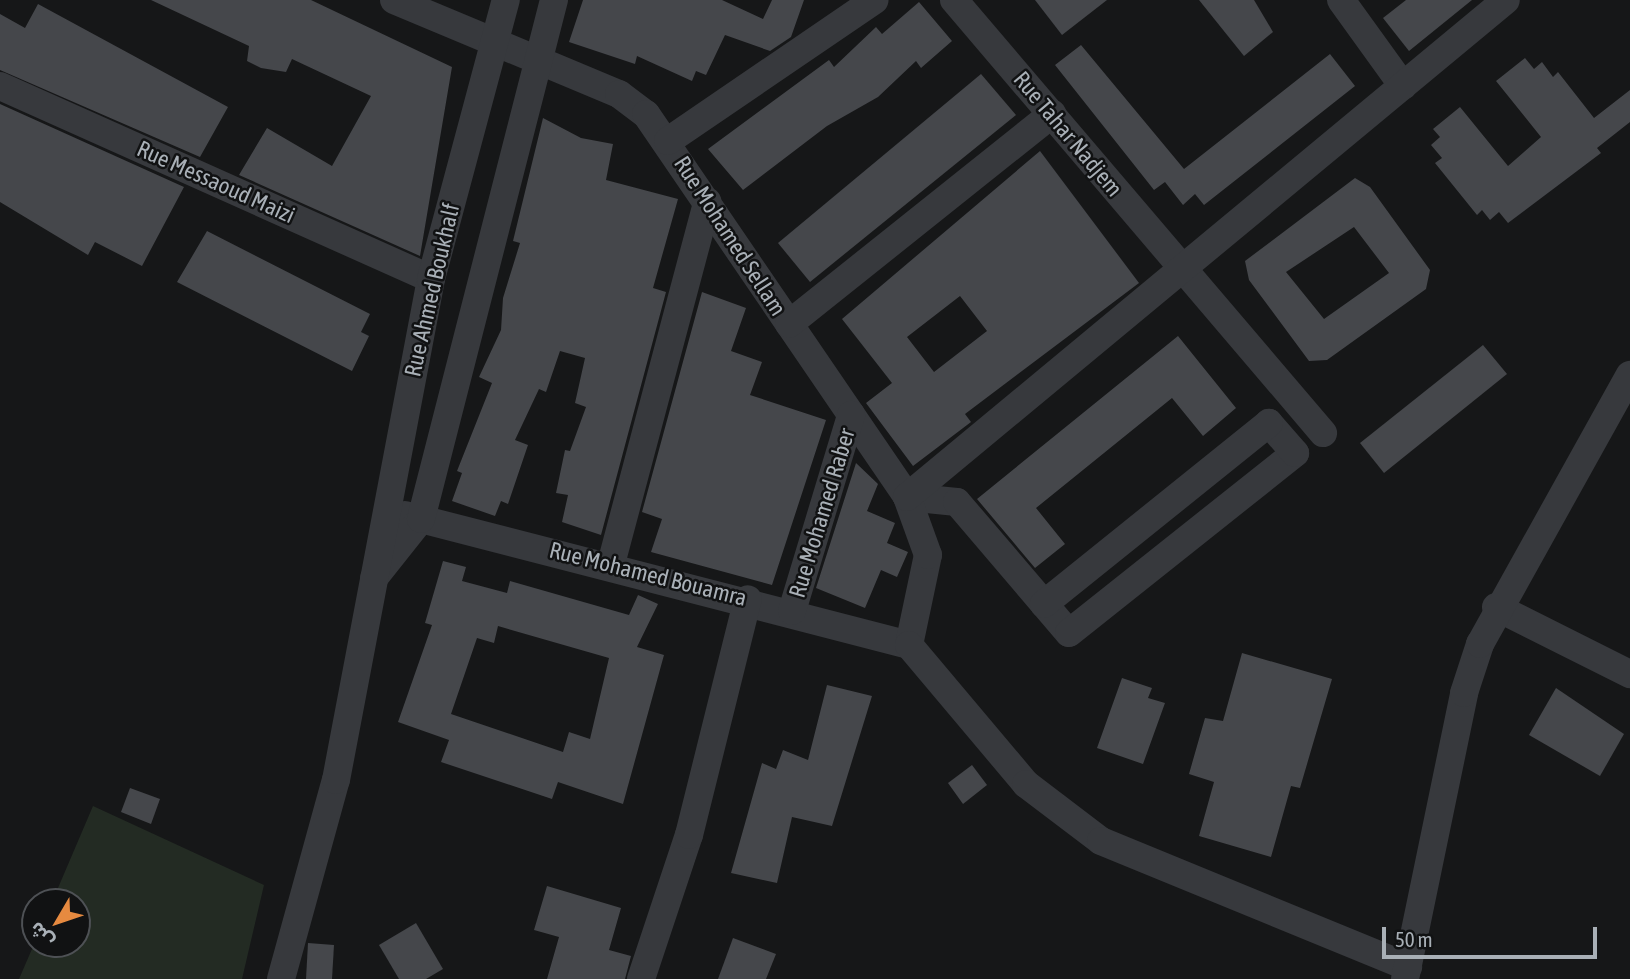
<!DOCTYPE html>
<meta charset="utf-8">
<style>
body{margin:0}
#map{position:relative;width:1630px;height:979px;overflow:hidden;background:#161718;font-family:"Asap Condensed","Noto Sans Arabic",sans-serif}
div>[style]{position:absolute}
.green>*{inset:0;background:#232b23}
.building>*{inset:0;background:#45474b}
.minor>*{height:28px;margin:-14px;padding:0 14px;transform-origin:14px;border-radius:14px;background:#37393d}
span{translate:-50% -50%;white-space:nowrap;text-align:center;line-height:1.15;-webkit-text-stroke:5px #111213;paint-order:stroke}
.street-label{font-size:23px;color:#a9b0b7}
.north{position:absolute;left:21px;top:888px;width:70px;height:70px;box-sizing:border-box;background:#111213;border:2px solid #4e5155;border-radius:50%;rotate:231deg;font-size:19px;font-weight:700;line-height:28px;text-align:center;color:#a9b0b7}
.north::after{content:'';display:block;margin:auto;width:24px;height:32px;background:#e68a40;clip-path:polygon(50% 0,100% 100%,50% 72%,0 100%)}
.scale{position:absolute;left:1382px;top:927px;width:215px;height:32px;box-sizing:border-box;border:4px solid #a9b0b7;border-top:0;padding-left:9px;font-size:21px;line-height:24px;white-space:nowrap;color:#a9b0b7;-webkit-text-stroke:5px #111213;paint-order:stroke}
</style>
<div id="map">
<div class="green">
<div style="clip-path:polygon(93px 806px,264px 885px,242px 979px,19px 979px,35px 942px,77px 944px,77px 902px,52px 902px)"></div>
</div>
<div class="building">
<div style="clip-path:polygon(151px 0,311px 0,452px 67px,420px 256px,239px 175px,267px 128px,332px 166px,371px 96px,292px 59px,286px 72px,261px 68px,247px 61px,249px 46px)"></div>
<div style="clip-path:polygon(583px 0,722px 0,763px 19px,772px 0,804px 0,791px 37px,770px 51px,725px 35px,706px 75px,696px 71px,692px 81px,637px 56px,635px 64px,569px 42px)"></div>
<div style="clip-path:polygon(1035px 0,1107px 0,1062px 35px)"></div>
<div style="clip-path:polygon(1199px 0,1254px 0,1273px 32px,1244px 56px)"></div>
<div style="clip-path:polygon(1406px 0,1472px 0,1409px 51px,1383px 18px)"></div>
<div style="clip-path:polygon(919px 2px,952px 41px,921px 68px,916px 61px,878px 97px,827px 126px,743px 190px,708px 149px,829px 60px,834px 67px,876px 27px,882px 34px)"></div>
<div style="clip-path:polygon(38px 4px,228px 107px,200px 157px,0 70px,0 14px,25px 28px)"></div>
<div style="clip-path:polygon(1081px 45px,1184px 169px,1330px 54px,1355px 86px,1204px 205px,1195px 194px,1183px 205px,1165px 182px,1154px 190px,1055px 65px)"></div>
<div style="clip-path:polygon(1525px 58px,1534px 69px,1542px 62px,1553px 77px,1558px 72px,1594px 118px,1630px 90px,1630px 122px,1597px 148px,1601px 153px,1508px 223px,1499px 212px,1490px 220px,1482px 210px,1477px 215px,1435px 163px,1442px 158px,1431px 145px,1440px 137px,1433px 129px,1460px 107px,1508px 166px,1541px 137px,1496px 81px)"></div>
<div style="clip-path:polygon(981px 74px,1016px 115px,810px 282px,778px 243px)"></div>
<div style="clip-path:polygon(0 104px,184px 187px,142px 266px,95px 242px,88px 255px,0 202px)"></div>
<div style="clip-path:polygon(543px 118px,581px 138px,613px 144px,606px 180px,678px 199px,653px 288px,666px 292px,601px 535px,562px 522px,568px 495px,556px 493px,565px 450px,570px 451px,586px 407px,575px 403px,585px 358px,560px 351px,546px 392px,539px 389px,515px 440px,528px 445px,508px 504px,501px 501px,495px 516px,452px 501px,462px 473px,457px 471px,492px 383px,479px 377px,501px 330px,503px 298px,520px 243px,513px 241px)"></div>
<div style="clip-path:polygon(evenodd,1040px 151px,1139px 283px,965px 414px,971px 422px,913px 466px,866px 403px,892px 383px,842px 319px,1040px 151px,960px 296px,987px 331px,934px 372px,907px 337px,960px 296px)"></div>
<div style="clip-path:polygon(evenodd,1355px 178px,1370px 187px,1430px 270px,1426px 289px,1327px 360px,1309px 361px,1249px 280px,1245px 261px,1355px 178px,1354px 227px,1389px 273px,1324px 319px,1286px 272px,1354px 227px)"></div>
<div style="clip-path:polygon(207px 231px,370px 314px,361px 332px,369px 336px,352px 371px,177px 282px)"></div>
<div style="clip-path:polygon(702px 292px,746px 308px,731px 351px,762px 362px,750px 395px,826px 420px,772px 585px,651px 552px,662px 519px,642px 512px)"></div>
<div style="clip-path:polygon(1178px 336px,1236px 408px,1203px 436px,1172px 398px,1036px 508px,1065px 544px,1035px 568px,977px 499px)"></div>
<div style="clip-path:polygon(1483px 345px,1507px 374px,1384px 473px,1360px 443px)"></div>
<div style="clip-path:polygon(856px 463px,878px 484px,867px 511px,895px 523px,887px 543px,908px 552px,897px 577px,881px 570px,865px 608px,816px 588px)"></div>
<div style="clip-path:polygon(evenodd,443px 561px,466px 567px,462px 581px,507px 593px,510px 581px,629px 615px,638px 595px,658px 604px,637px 647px,664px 655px,623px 804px,558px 782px,552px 799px,441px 762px,449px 740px,398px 722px,432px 625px,425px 623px,443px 561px,498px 626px,609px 658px,590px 739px,569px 732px,563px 752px,451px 714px,477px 638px,494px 643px,498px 626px)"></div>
<div style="clip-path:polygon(1242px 653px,1332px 679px,1300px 788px,1291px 786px,1271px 857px,1199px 836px,1214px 782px,1189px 774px,1205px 718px,1223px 721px)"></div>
<div style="clip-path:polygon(1122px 678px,1152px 688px,1148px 698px,1165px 703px,1143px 764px,1097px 748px)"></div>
<div style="clip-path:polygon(827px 685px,872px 696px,832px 826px,792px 817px,777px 883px,731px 873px,762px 763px,776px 769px,783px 750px,808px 760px)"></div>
<div style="clip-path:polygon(1556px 688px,1624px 734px,1600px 776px,1529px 735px)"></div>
<div style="clip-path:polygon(972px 765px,987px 785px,963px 804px,948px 783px)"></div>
<div style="clip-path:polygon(130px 788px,160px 799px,151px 824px,121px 812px)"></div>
<div style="clip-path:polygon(547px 886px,621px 908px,609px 950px,631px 956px,625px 979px,547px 979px,559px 937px,534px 930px)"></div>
<div style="clip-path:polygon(416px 923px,443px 969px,426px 979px,399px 979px,379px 945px)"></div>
<div style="clip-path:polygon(733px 938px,776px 954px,766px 979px,718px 979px)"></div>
<div style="clip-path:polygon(308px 943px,334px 945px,332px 979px,306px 979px)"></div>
</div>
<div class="minor">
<div style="left:394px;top:0;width:244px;rotate:22.7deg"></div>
<div style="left:619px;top:94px;width:34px;rotate:37deg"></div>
<div style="left:646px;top:114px;width:463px;rotate:55.7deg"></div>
<div style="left:907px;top:497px;width:50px;rotate:5.7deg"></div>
<div style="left:957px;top:502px;width:172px;rotate:49.5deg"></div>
<div style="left:1069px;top:633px;width:289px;rotate:-38.5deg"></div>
<div style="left:1295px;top:453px;width:40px;rotate:-131deg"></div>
<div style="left:1269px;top:423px;width:289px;rotate:141.2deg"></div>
<div style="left:954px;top:0;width:569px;rotate:49.56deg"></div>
<div style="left:1341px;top:0;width:106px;rotate:54.2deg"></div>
<div style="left:0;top:86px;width:472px;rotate:24.1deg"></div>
<div style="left:668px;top:141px;width:250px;rotate:-34.3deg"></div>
<div style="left:789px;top:324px;width:337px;rotate:-38.6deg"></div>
<div style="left:405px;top:515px;width:520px;rotate:14.46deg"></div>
<div style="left:611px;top:564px;width:375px;rotate:-75.1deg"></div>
<div style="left:374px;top:578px;width:75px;rotate:-51.5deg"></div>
<div style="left:421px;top:519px;width:536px;rotate:-75.63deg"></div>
<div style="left:1496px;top:607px;width:150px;rotate:26.6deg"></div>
<div style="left:792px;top:611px;width:205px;rotate:-73.2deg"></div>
<div style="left:909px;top:645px;width:92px;rotate:-78.1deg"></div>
<div style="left:928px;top:555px;width:62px;rotate:-109.9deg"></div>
<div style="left:907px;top:497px;width:778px;rotate:-39.68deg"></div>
<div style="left:909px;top:645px;width:182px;rotate:49.9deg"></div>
<div style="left:1026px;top:784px;width:94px;rotate:37.2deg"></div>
<div style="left:1101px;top:841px;width:332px;rotate:22.3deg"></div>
<div style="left:281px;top:979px;width:206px;rotate:-74.6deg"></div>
<div style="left:336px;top:780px;width:510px;rotate:-79.26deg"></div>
<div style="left:431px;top:279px;width:289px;rotate:-75deg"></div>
<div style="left:641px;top:979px;width:152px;rotate:-71.6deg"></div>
<div style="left:689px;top:835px;width:243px;rotate:-76deg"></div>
<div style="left:1405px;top:979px;width:292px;rotate:-78.3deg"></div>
<div style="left:1464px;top:693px;width:52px;rotate:-71.9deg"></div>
<div style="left:1480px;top:644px;width:308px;rotate:-60.9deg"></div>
</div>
<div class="street-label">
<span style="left:1068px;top:134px;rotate:50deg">Rue Tahar Nadjem</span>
<span style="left:216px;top:182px;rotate:24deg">Rue Messaoud Maizi</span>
<span style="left:730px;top:236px;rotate:57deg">Rue Mohamed Sellam</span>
<span style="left:432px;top:290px;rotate:-77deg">Rue Ahmed Boukhalf</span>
<span style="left:822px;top:513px;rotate:-73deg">Rue Mohamed Raber</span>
<span style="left:648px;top:574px;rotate:14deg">Rue Mohamed Bouamra</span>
</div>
<div class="north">ش</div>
<div class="scale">50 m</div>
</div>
